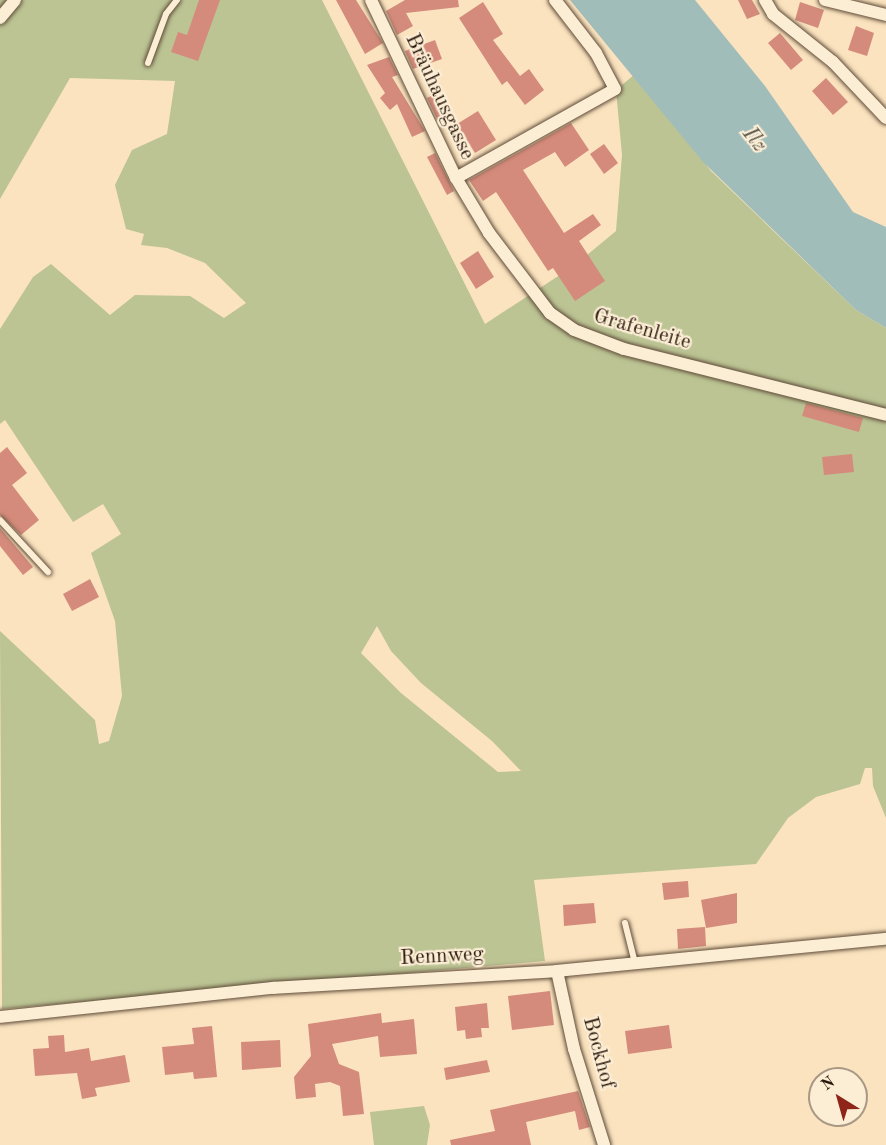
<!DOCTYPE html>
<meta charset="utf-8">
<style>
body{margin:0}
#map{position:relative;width:886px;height:1145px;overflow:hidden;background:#fbe3bf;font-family:"Old Standard TT",serif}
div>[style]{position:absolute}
.green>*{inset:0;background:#bcc494}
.water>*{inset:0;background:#a1bdba}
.building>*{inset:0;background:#d48b7b}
.roads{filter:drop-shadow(0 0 2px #5e4b38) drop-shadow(0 0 2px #5e4b38)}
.service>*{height:6px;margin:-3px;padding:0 3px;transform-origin:3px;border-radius:3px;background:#fcedd5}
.minor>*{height:12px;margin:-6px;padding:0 6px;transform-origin:6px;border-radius:6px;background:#fcedd5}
span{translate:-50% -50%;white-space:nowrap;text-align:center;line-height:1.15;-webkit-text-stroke:4.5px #fcedd5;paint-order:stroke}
.street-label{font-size:21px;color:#29180b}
.water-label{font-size:22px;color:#535248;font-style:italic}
.north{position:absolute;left:808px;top:1067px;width:60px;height:60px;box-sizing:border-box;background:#fcedd5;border:2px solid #a89884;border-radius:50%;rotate:323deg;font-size:16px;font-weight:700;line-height:24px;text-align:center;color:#29180b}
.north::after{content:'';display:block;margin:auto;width:21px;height:27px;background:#8f2418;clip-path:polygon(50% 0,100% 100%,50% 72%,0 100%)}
</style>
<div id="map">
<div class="green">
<div style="clip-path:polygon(evenodd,0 0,322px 0,485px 324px,575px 265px,616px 231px,622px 155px,616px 90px,635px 74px,711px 171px,856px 310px,886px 328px,886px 818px,873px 786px,872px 768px,865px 768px,860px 784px,816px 797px,788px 818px,756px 864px,534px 880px,545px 961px,2px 1009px,0 631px,95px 720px,99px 744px,109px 741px,122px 696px,115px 621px,91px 553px,121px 534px,103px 504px,73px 522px,5px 420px,0 424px,0 329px,33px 277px,51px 264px,110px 315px,135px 295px,190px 296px,224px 318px,246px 303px,205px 263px,167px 248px,141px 245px,144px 234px,126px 229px,115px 185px,132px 150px,167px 134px,175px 81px,70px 78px,0 199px,0 0,377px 626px,391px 651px,421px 683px,492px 741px,521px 771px,498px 772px,401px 693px,361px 653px,377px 626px)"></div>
<div style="clip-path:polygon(424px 1106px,430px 1125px,427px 1145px,374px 1145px,370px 1112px)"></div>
</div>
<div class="water">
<div style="clip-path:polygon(570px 0,695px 0,765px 86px,853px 212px,886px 227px,886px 328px,856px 310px,703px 162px)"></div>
</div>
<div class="building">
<div style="clip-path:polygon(199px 0,220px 0,198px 61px,171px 52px,178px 32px,187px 35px)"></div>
<div style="clip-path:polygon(336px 0,356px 0,383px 43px,365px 54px)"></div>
<div style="clip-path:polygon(405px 0,458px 0,459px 7px,406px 13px,413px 26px,397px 35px,386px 11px)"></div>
<div style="clip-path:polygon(738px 0,752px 0,760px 14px,747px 19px)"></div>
<div style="clip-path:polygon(483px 2px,503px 34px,493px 40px,520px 76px,529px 69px,544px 90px,525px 105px,507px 81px,502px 85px,459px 18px)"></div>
<div style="clip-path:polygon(800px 2px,824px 10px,818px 28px,795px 20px)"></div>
<div style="clip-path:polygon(856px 26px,874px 33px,867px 56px,848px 50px)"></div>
<div style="clip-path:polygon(780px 33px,803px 60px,791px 70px,768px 43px)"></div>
<div style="clip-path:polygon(435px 40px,442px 59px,413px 69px,405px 51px)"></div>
<div style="clip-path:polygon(389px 57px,398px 75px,392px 77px,425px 131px,412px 137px,397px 104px,390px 110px,380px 98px,385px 93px,367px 65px)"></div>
<div style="clip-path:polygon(826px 78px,848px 102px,833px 115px,812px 91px)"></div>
<div style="clip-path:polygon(435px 94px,446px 120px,439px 123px,427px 98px)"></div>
<div style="clip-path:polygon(478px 111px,496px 140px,475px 153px,457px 124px)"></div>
<div style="clip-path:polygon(571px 123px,589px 150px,565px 167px,555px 152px,523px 170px,564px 233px,593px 214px,601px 225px,579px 241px,605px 281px,575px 301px,553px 268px,548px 271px,496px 192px,483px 201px,469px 180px)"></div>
<div style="clip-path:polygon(604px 144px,618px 163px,604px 174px,590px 154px)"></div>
<div style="clip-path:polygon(435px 153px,454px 191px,447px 195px,427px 157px)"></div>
<div style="clip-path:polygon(478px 251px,494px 277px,476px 289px,460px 263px)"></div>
<div style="clip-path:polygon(806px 403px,863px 418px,859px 432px,802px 416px)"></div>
<div style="clip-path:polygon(7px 447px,27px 473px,12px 485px,39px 520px,21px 535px,0 515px,0 453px)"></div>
<div style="clip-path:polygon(852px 454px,854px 472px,824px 475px,822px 457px)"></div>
<div style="clip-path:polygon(0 528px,33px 567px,23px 575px,0 546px)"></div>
<div style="clip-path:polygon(90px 579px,99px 597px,72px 611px,63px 594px)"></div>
<div style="clip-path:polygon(688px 881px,689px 897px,664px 900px,662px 883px)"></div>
<div style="clip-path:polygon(737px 893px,737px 923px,706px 928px,701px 900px)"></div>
<div style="clip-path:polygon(594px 903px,596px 923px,564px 926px,563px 905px)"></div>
<div style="clip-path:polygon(705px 927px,706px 946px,678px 949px,677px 929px)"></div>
<div style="clip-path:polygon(550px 991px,554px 1025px,512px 1030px,508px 996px)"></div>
<div style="clip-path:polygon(487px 1003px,489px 1028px,481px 1028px,482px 1037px,466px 1039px,465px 1030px,457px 1031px,455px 1007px)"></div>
<div style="clip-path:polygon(381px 1013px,382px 1023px,414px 1019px,417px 1054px,380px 1057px,378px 1036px,332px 1044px,339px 1064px,359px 1072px,364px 1114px,343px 1116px,340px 1086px,330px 1082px,315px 1084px,316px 1097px,296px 1099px,294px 1077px,311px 1056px,308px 1024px)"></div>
<div style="clip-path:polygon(669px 1025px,672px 1048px,628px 1054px,625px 1031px)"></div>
<div style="clip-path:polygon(212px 1026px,217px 1077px,194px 1079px,193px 1072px,165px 1075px,162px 1047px,194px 1044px,192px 1028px)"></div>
<div style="clip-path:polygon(64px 1035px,65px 1052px,89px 1048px,91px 1061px,125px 1055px,130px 1082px,95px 1088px,97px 1096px,82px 1099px,77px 1073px,35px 1076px,33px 1049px,49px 1048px,48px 1036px)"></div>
<div style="clip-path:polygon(280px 1040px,281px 1067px,242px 1070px,241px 1042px)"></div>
<div style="clip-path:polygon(487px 1060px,490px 1072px,446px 1080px,444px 1068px)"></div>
<div style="clip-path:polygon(578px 1091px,590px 1127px,579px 1130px,575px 1111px,526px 1122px,531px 1145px,451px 1145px,450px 1140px,495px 1131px,490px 1110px)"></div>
</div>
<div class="roads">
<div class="service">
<div style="left:148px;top:63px;width:52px;rotate:-69.8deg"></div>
<div style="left:166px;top:14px;width:18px;rotate:-52deg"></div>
<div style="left:0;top:520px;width:71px;rotate:47.3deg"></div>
<div style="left:625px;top:923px;width:41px;rotate:76deg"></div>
</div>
<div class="minor">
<div style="left:371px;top:0;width:197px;rotate:64.5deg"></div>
<div style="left:456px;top:178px;width:64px;rotate:59deg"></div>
<div style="left:489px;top:233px;width:101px;rotate:52.7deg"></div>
<div style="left:550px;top:313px;width:29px;rotate:35deg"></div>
<div style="left:574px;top:330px;width:53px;rotate:20.8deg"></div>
<div style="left:624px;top:349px;width:270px;rotate:14.1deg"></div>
<div style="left:765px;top:0;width:16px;rotate:60deg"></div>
<div style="left:773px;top:14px;width:77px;rotate:38.7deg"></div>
<div style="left:833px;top:62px;width:77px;rotate:46.6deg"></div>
<div style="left:825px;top:0;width:63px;rotate:13.8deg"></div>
<div style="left:0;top:18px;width:23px;rotate:-50deg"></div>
<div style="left:456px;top:178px;width:182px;rotate:-29.2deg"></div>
<div style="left:615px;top:89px;width:41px;rotate:-117.8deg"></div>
<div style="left:596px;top:53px;width:67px;rotate:-127.7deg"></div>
<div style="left:557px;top:971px;width:80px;rotate:77.7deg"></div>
<div style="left:574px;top:1049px;width:101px;rotate:72.6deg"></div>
<div style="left:0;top:1017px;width:275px;rotate:-6.1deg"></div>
<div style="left:273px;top:988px;width:285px;rotate:-3.4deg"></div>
<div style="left:557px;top:971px;width:331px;rotate:-5.6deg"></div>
</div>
</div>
<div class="street-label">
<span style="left:439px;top:97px;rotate:65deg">Bräuhausgasse</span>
<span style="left:642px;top:330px;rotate:16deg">Grafenleite</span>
<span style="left:442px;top:957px;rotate:-3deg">Rennweg</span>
<span style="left:598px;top:1053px;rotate:75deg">Bockhof</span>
</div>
<div class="water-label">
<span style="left:754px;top:140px;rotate:52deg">Ilz</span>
</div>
<div class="north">N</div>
</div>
